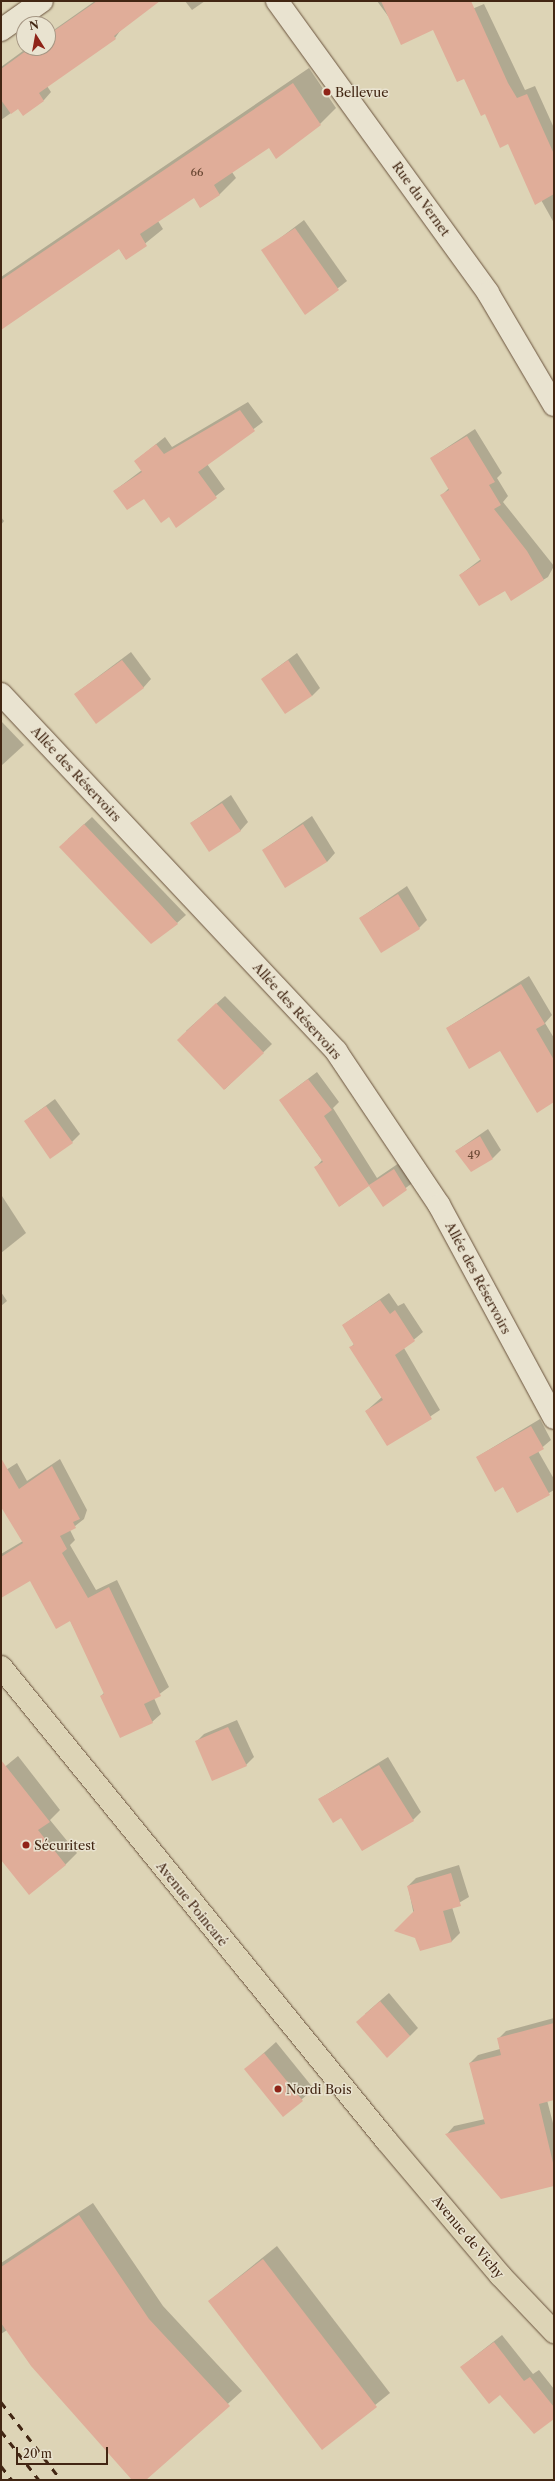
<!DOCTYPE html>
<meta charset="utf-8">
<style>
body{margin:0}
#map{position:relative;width:555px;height:2481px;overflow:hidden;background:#ddd4b6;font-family:"Libre Caslon Text",serif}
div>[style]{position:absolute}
.shadow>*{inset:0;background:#0003}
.building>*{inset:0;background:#e0ad99}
.roads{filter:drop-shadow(0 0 1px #69523c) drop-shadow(0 0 1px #69523c)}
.minor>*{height:22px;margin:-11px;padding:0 11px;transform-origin:11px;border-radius:11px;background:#e9e3d0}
.primary>*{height:22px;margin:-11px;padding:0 11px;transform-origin:11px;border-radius:11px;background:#ddd4b6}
.rail>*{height:3px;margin-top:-1.5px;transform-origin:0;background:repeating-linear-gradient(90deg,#422613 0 7px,transparent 0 14px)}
.dots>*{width:11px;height:11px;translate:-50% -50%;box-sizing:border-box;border:2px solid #e9e3d0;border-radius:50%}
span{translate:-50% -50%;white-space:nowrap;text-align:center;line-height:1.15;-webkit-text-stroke:3px #e9e3d0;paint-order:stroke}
.number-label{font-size:11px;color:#6a4834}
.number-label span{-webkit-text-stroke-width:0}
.poi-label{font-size:13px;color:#422613}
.left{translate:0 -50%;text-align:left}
.street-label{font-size:13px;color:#422613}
.frame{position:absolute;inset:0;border:2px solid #422613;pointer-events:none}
.north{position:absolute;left:16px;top:16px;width:40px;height:40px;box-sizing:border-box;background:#e9e3d0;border:1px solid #a69784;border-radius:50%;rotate:349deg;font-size:11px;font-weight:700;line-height:16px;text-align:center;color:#422613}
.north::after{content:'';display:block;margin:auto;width:14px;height:18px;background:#8f2418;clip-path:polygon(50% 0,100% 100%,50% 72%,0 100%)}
.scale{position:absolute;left:16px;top:2447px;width:92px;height:18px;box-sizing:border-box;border:2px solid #422613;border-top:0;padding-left:5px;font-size:12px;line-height:14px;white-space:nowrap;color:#422613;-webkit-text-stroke:3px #e9e3d0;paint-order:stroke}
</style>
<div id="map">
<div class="shadow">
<div style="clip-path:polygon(95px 1px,159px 1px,122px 28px,115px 38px,47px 86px,51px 92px,44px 100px,18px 108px,1px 120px,1px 67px,27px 48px,48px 48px,48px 34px)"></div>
<div style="clip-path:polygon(185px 1px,205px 1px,192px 10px)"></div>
<div style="clip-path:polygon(377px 1px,467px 1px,472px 9px,484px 4px,525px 90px,535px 86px,554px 128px,554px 223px,509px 143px,434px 29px,388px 16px)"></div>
<div style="clip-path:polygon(309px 68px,336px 108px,320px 124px,269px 146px,232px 172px,236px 178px,220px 194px,201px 207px,194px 197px,158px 221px,163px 229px,126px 259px,119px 248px,1px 328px,1px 277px)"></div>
<div style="clip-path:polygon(304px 220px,347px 281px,305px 314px,263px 251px)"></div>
<div style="clip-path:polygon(248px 402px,263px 422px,207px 464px,225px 489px,177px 526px,169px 516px,144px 498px,114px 491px,142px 470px,135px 461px,165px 437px,172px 447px)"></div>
<div style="clip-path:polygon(475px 429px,502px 473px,497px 478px,508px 496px,503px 502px,554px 566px,548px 577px,512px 599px,505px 589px,460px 575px,481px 559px,442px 495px,449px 488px,431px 458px)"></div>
<div style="clip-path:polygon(1px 517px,4px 521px,1px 525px)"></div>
<div style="clip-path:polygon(131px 652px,151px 679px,143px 688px,75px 694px)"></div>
<div style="clip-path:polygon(297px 653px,320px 688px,312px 696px,262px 679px)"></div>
<div style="clip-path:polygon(1px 721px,24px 745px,1px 766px)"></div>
<div style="clip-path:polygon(231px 795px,248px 822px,240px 831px,191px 823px)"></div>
<div style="clip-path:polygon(312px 816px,335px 853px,327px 862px,263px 850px)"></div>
<div style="clip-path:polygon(92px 817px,186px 915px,177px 923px,68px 839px)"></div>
<div style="clip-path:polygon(407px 886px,427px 920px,419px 928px,360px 918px)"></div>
<div style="clip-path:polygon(529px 976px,552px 1015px,545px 1023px,554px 1038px,554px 1101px,500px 1049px,447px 1028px)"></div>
<div style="clip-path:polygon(225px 996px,272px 1044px,225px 1089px,186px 1031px)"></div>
<div style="clip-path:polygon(317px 1072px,339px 1102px,333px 1108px,377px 1178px,402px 1161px,415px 1181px,383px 1205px,369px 1185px,340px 1206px,316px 1167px,322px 1160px,280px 1100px)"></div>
<div style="clip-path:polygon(55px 1099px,80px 1134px,72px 1142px,25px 1121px)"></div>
<div style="clip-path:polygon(488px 1129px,501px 1150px,493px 1158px,456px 1151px)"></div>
<div style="clip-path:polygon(2px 1196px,26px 1233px,1px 1253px,1px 1197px)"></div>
<div style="clip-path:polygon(1px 1292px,7px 1301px,1px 1306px)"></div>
<div style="clip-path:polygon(389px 1293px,398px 1306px,404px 1303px,423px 1332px,404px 1348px,440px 1410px,387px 1445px,366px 1411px,382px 1397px,351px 1347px,354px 1344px,343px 1325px)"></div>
<div style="clip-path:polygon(540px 1419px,551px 1440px,538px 1451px,554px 1479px,554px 1490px,517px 1512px,503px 1486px,477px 1457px)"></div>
<div style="clip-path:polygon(60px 1459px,87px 1510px,84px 1519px,70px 1530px,75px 1540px,70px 1545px,96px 1590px,117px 1580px,169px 1687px,154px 1698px,161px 1714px,152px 1722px,101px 1696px,105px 1692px,70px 1620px,31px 1579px,1px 1597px,1px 1554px,23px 1541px,1px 1505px,1px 1463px,6px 1470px,17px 1463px,27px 1481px)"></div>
<div style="clip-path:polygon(237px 1720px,254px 1757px,246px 1765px,196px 1742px,204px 1734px)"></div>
<div style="clip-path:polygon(18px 1756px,60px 1810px,50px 1820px,77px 1853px,65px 1865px,1px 1858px,1px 1770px)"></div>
<div style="clip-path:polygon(388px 1757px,421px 1812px,413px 1820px,342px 1817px,319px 1799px)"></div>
<div style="clip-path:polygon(459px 1865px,469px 1897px,452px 1907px,460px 1933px,452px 1941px,421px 1950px,408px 1886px,416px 1878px)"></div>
<div style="clip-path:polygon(389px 1993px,418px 2028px,410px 2036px,365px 2014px)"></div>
<div style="clip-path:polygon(554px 2018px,554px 2099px,547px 2100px,554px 2127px,554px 2185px,447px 2134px,454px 2126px,485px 2119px,470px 2063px,478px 2055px,500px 2049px,498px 2039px,506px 2031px)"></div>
<div style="clip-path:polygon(276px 2042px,314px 2089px,283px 2115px,246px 2069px)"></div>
<div style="clip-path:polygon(93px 2203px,163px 2306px,242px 2391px,144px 2480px,134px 2480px,7px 2330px,1px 2334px,1px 2263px)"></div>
<div style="clip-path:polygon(277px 2246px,390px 2393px,322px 2448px,209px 2301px)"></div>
<div style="clip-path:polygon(502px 2335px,533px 2374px,539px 2370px,554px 2389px,554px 2418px,500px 2393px,461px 2367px)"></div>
</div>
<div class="building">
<div style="clip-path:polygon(97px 1px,160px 1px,114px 36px,116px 39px,39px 93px,44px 101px,23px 116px,18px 109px,11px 114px,1px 100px,1px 69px,30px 48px,48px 48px,48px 35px)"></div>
<div style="clip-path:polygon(381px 1px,471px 1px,508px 83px,517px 98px,527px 94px,554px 154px,554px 194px,535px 205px,508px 144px,500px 148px,485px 114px,481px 116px,464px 79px,457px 82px,433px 30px,401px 45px)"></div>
<div style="clip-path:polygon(293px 83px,321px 125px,276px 159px,269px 148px,214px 185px,220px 195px,200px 208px,194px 198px,140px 234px,147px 246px,126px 260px,119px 249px,1px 330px,1px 280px)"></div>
<div style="clip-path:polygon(295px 228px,339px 290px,305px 315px,261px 250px)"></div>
<div style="clip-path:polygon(240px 410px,255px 431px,198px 472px,217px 498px,176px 528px,169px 517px,161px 523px,144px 499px,127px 510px,113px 491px,142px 472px,134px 461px,156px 444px,164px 454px)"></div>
<div style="clip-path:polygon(467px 436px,495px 482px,489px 485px,501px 505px,494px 509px,527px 551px,544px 580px,511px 601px,505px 591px,479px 606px,459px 575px,481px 561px,440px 495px,449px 490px,430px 458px)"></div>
<div style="clip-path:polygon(122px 660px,144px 688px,96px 724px,74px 694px)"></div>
<div style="clip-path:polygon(288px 660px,312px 696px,285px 714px,261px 679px)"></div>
<div style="clip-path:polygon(222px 803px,241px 831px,209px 852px,190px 823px)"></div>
<div style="clip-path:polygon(84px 824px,159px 903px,178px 924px,151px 944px,59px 847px)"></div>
<div style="clip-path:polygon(303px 824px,327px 862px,285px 888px,262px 850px)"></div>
<div style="clip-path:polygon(398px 894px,420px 929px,381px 953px,359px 918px)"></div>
<div style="clip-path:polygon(521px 984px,545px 1024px,536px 1029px,554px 1060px,554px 1102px,537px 1113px,500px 1051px,469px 1069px,446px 1028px)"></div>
<div style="clip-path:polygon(216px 1003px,264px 1053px,224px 1090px,177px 1040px)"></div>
<div style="clip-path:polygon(308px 1079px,332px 1110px,324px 1116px,369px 1185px,394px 1169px,407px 1190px,383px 1207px,369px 1186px,339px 1207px,314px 1167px,323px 1162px,279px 1100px)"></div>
<div style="clip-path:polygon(46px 1106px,73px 1143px,50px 1159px,24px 1121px)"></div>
<div style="clip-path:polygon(480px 1136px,493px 1159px,471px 1172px,455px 1151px)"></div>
<div style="clip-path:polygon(380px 1300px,390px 1314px,395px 1310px,415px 1341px,395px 1355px,432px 1419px,387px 1446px,365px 1411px,383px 1400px,349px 1347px,354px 1345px,342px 1325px)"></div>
<div style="clip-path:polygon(531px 1426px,544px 1449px,529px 1457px,550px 1495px,517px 1513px,503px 1487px,495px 1492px,476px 1457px)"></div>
<div style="clip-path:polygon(1px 1458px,19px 1489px,52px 1466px,80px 1519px,73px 1522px,76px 1528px,60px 1536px,67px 1549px,62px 1553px,88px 1598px,109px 1587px,161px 1696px,144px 1704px,153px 1723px,120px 1738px,100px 1696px,104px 1694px,70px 1621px,56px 1629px,30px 1581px,1px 1598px,1px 1557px,23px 1543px,1px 1507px)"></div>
<div style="clip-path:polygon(228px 1727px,247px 1766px,212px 1781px,195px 1741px)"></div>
<div style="clip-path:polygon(1px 1760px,50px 1822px,38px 1830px,66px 1865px,29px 1895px,1px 1860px)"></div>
<div style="clip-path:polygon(379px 1765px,414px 1821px,362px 1851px,341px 1818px,333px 1823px,318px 1799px)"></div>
<div style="clip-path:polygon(451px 1873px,461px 1906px,443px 1911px,452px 1942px,420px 1951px,415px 1938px,394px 1931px,414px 1911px,407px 1886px)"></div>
<div style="clip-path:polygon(380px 2001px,410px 2036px,387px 2058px,356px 2022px)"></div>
<div style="clip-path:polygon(554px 2023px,554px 2100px,539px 2104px,554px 2167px,554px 2186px,501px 2199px,445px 2134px,485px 2124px,469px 2063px,501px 2055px,497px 2038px)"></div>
<div style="clip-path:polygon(264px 2053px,303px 2101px,283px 2117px,244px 2069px)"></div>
<div style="clip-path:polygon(79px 2215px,149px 2319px,230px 2406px,146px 2480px,132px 2480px,31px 2366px,1px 2323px,1px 2267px)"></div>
<div style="clip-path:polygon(263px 2259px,377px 2407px,322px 2450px,208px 2301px)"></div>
<div style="clip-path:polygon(494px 2342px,524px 2381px,530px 2377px,554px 2407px,554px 2419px,534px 2434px,500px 2395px,489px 2404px,460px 2367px)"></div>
</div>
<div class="roads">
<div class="minor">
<div style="left:277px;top:1px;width:360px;rotate:54.1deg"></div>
<div style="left:488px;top:293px;width:130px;rotate:59.5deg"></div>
<div style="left:1px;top:30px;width:50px;rotate:-35.3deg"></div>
<div style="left:1px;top:694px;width:490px;rotate:46.8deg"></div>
<div style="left:336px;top:1051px;width:185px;rotate:56.2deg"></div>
<div style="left:439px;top:1205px;width:242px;rotate:61.6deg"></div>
</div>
<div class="primary">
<div style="left:1px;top:1667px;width:610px;rotate:50.86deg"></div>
<div style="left:386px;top:2140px;width:177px;rotate:49.8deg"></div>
<div style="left:500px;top:2275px;width:79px;rotate:46.5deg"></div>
</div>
</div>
<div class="rail">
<div style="left:1px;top:2402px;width:98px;rotate:52.4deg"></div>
<div style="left:1px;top:2431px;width:62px;rotate:52.2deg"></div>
<div style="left:1px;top:2466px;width:18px;rotate:52deg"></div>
</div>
<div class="dots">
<div style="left:327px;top:92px;background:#8f2418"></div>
<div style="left:26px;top:1845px;background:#8f2418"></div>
<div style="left:278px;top:2089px;background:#8f2418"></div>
</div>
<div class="number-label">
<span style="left:197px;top:172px">66</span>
<span style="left:474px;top:1155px">49</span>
</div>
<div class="poi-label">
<span class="left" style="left:335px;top:92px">Bellevue</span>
<span class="left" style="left:34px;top:1845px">Sécuritest</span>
<span class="left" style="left:286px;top:2089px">Nordi Bois</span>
</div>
<div class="street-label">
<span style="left:421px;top:199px;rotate:54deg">Rue du Vernet</span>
<span style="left:76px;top:774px;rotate:47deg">Allée des Réservoirs</span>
<span style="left:297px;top:1011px;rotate:48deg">Allée des Réservoirs</span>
<span style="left:478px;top:1278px;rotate:62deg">Allée des Réservoirs</span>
<span style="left:192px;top:1904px;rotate:51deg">Avenue Poincaré</span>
<span style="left:468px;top:2237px;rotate:50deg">Avenue de Vichy</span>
</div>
<div class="frame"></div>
<div class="north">N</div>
<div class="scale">20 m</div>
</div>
